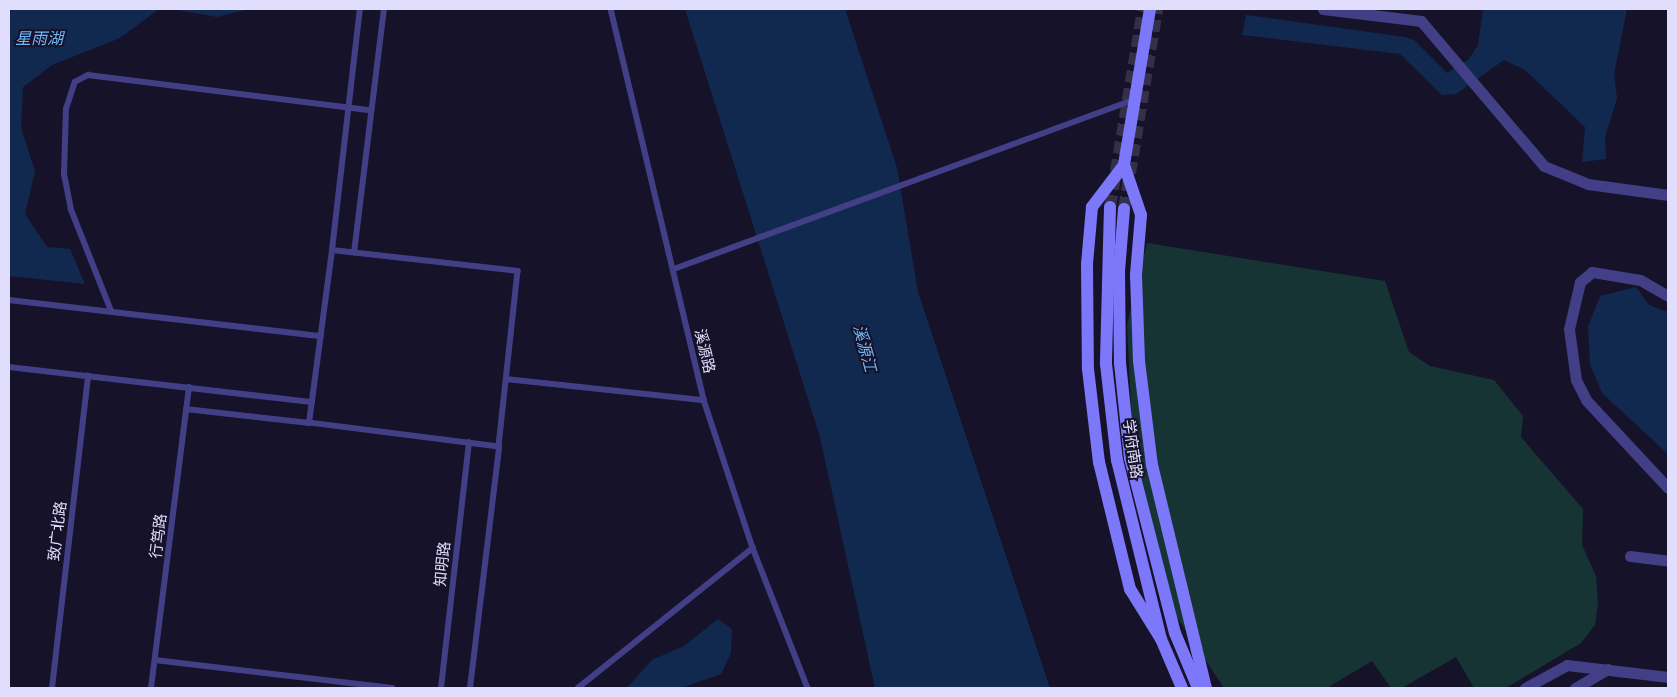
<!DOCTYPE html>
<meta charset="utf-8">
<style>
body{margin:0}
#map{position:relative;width:1677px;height:697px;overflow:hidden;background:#16122a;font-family:"IBM Plex Sans","Noto Sans SC",sans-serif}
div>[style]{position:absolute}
.green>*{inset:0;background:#153433}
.water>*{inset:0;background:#12294f}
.secondary-tunnel>*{height:12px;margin-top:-6px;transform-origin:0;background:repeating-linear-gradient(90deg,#34304a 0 12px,transparent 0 18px)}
.lane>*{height:5.5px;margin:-2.75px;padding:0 2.75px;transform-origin:2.75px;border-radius:2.75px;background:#423f87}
.street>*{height:11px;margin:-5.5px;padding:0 5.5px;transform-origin:5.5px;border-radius:5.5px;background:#423f87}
.secondary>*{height:12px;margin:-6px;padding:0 6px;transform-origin:6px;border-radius:6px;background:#7c78f9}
span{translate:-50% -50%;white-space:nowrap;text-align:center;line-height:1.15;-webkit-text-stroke:4px #16122a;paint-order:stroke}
.street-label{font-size:15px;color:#e0ddfd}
.water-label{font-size:16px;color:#6fb9f9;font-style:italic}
.frame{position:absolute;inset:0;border:10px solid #e0ddfd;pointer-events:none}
</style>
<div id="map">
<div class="green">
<div style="clip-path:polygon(1147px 243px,1385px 281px,1409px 352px,1430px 366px,1494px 380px,1523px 416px,1521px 437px,1583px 509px,1582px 545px,1596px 576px,1598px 603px,1595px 625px,1581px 643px,1506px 688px,1474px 688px,1456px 657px,1402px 688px,1391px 688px,1372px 661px,1327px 688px,1224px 688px,1176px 616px,1134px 464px,1127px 325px)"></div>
</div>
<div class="water">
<div style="clip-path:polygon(9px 9px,159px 9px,120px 38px,52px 65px,23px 87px,21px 128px,35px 171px,25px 214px,47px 247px,70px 249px,85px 284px,9px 276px)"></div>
<div style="clip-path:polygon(173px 9px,249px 9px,217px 17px)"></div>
<div style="clip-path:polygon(685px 9px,845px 9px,897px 168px,918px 292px,1050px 688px,875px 688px,820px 437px)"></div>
<div style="clip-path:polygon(1483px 9px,1627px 9px,1614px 74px,1617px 98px,1605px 137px,1606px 159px,1582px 162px,1585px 127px,1525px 70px,1504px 60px,1456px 94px,1442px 95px,1400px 54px,1242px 35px,1246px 15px,1405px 37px,1414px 40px,1447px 73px,1468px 60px,1478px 45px)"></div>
<div style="clip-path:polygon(1636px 287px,1649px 305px,1668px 312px,1668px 454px,1602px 393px,1590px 364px,1588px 327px,1600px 296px)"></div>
<div style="clip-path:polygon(718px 619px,732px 629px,731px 653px,721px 674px,681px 688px,627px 688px,652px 660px,684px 646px)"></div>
</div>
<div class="secondary-tunnel">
<div style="left:1110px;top:207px;width:201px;rotate:-80.5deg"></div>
<div style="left:1124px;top:209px;width:203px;rotate:-80.6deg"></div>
</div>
<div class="lane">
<div style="left:611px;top:9px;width:402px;rotate:76.6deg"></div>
<div style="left:704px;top:400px;width:156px;rotate:71.7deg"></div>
<div style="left:753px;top:548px;width:150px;rotate:68.6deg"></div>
<div style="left:332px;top:250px;width:187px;rotate:6.4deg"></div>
<div style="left:518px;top:271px;width:177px;rotate:96.2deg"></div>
<div style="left:499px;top:447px;width:192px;rotate:-172.8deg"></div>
<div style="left:309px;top:423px;width:175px;rotate:-82.4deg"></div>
<div style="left:332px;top:250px;width:243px;rotate:-83.4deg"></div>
<div style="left:354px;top:253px;width:246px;rotate:-83deg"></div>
<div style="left:674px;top:269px;width:491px;rotate:-20.2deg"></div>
<div style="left:9px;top:300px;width:314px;rotate:6.6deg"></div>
<div style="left:111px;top:311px;width:109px;rotate:-111.6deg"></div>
<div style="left:71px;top:210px;width:36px;rotate:-101deg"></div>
<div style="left:64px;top:175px;width:66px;rotate:-88.3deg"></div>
<div style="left:66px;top:109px;width:28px;rotate:-72deg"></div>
<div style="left:75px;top:82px;width:15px;rotate:-28deg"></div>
<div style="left:88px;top:75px;width:284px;rotate:7.1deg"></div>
<div style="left:9px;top:367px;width:305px;rotate:6.6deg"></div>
<div style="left:506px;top:379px;width:199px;rotate:6.1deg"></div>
<div style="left:186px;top:409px;width:124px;rotate:6.5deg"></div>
<div style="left:155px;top:660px;width:239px;rotate:6.7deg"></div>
<div style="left:52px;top:688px;width:314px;rotate:-83.4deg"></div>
<div style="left:151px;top:688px;width:303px;rotate:-82.8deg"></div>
<div style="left:441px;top:688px;width:247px;rotate:-83.5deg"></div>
<div style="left:470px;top:688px;width:243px;rotate:-83.1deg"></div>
<div style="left:578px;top:688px;width:224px;rotate:-38.7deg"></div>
</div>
<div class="street">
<div style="left:1323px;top:9px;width:99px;rotate:7deg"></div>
<div style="left:1421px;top:21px;width:190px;rotate:49.7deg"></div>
<div style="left:1544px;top:166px;width:48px;rotate:22.2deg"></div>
<div style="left:1588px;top:184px;width:81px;rotate:7.8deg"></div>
<div style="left:1668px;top:296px;width:32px;rotate:-150deg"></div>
<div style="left:1640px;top:280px;width:49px;rotate:-170.5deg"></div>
<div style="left:1592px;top:272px;width:16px;rotate:140deg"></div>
<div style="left:1580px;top:282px;width:48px;rotate:103.2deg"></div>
<div style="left:1569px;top:329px;width:51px;rotate:82.2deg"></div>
<div style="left:1576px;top:380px;width:22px;rotate:63deg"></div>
<div style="left:1586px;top:400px;width:120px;rotate:47deg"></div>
<div style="left:1630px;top:556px;width:38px;rotate:7deg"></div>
<div style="left:1525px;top:688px;width:48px;rotate:-28.7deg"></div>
<div style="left:1567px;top:665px;width:102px;rotate:6.8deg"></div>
<div style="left:1575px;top:688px;width:38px;rotate:-30deg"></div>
</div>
<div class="secondary">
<div style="left:1150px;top:9px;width:158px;rotate:99.5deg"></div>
<div style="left:1124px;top:165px;width:53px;rotate:71.2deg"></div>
<div style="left:1141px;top:215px;width:60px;rotate:94.8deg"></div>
<div style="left:1136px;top:275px;width:86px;rotate:88deg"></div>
<div style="left:1139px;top:361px;width:105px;rotate:82.9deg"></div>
<div style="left:1152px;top:465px;width:229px;rotate:76.4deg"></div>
<div style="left:1124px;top:165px;width:53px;rotate:127.3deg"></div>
<div style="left:1092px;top:207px;width:57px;rotate:95deg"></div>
<div style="left:1087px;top:264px;width:105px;rotate:89.5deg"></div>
<div style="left:1088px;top:369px;width:94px;rotate:83.3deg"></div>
<div style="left:1099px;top:462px;width:131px;rotate:76.3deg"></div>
<div style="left:1130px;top:589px;width:59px;rotate:58.2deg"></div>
<div style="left:1110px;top:207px;width:157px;rotate:91.5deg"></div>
<div style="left:1106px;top:364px;width:97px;rotate:83.5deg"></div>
<div style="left:1117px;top:460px;width:184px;rotate:76.2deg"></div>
<div style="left:1161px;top:639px;width:53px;rotate:66.8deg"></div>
<div style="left:1124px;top:209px;width:62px;rotate:94.6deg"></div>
<div style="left:1119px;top:271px;width:92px;rotate:89.4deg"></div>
<div style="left:1120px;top:363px;width:96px;rotate:84deg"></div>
<div style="left:1130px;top:458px;width:181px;rotate:75.6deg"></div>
<div style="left:1175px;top:633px;width:60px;rotate:67.3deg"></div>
</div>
<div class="street-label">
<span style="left:705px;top:351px;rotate:77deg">溪源路</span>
<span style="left:1133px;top:449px;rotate:82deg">学府南路</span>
<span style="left:57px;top:531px;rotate:-83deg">致广北路</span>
<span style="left:158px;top:536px;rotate:-83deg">行笃路</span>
<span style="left:442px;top:564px;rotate:-84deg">知明路</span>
</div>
<div class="water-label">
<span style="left:39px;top:38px">星雨湖</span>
<span style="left:865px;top:348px;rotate:75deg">溪源江</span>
</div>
<div class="frame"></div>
</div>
